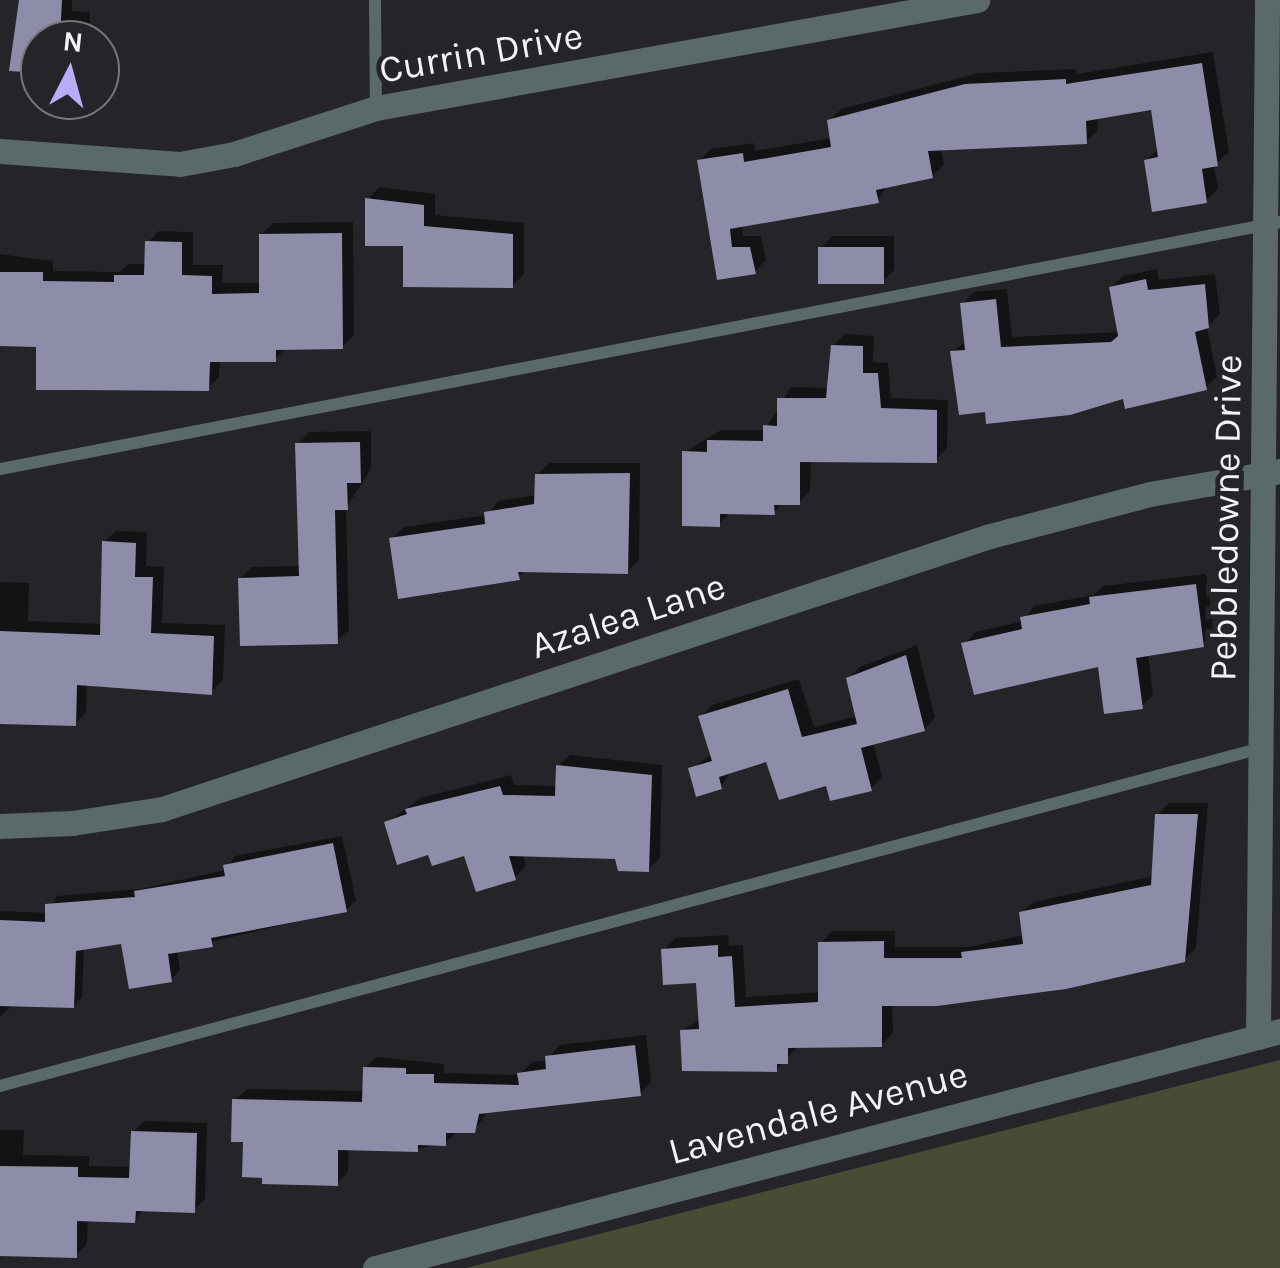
<!DOCTYPE html>
<style>
body{margin:0}
#map{position:relative;width:1280px;height:1268px;overflow:hidden;background:#252428;font-family:Karla,sans-serif}
div>[style]{position:absolute}
.green>*{inset:0;background:#474d34}
.shadow>*{inset:0;background:#0007}
.building>*{inset:0;background:#8d8da9}
.lane>*{height:12px;margin:-6px;padding:0 6px;transform-origin:6px;border-radius:6px;background:#5a6a6a}
.street>*{height:25px;margin:-12.5px;padding:0 12.5px;transform-origin:12.5px;border-radius:12.5px;background:#5a6a6a}
span{translate:-50% -50%;white-space:nowrap;text-align:center;line-height:1.15;-webkit-text-stroke:10px #252428;paint-order:stroke}
.street-label{font-size:38px;color:#f3f2f6}
.north{position:absolute;left:20px;top:20px;width:100px;height:100px;box-sizing:border-box;background:#252428;border:2px solid #77767a;border-radius:50%;rotate:6deg;font-size:28px;font-weight:700;line-height:40px;text-align:center;color:#f3f2f6}
.north::after{content:'';display:block;margin:auto;width:35px;height:45px;background:#b8abf7;clip-path:polygon(50% 0,100% 100%,50% 72%,0 100%)}
</style>
<div id="map">
<div class="green">
<div style="clip-path:polygon(1280px 1060px,1280px 1268px,466px 1268px)"></div>
</div>
<div class="shadow">
<div style="clip-path:polygon(19px 0,72px 0,72px 11px,90px 12px,89px 40px,40px 40px,40px 72px)"></div>
<div style="clip-path:polygon(1213px 52px,1229px 152px,1214px 165px,1218px 189px,1206px 200px,1147px 160px,1159px 148px,1153px 108px,1097px 116px,1098px 130px,1086px 142px,941px 148px,944px 165px,932px 176px,888px 185px,877px 201px,742px 224px,743px 236px,761px 236px,766px 260px,755px 272px,719px 277px,699px 161px,711px 149px,754px 143px,755px 151px,832px 138px,829px 121px,841px 109px,979px 73px,1076px 69px,1077px 74px)"></div>
<div style="clip-path:polygon(379px 187px,435px 194px,435px 215px,524px 223px,524px 274px,512px 286px,406px 244px,368px 199px)"></div>
<div style="clip-path:polygon(353px 222px,354px 335px,342px 347px,287px 347px,275px 359px,220px 359px,219px 377px,208px 388px,39px 345px,0 344px,0 254px,53px 261px,53px 271px,120px 272px,128px 264px,147px 264px,148px 242px,159px 231px,193px 232px,193px 265px,223px 265px,222px 283px,261px 283px,261px 235px,273px 223px)"></div>
<div style="clip-path:polygon(832px 236px,894px 236px,894px 270px,882px 282px,821px 248px)"></div>
<div style="clip-path:polygon(1157px 269px,1159px 280px,1215px 274px,1220px 314px,1207px 327px,1217px 377px,1205px 388px,987px 409px,952px 352px,966px 341px,962px 304px,974px 292px,1007px 289px,1012px 337px,1120px 332px,1111px 288px,1123px 276px)"></div>
<div style="clip-path:polygon(845px 334px,874px 336px,873px 362px,888px 363px,891px 398px,948px 400px,947px 448px,936px 460px,811px 460px,810px 491px,799px 502px,784px 502px,774px 513px,731px 512px,719px 524px,685px 452px,721px 430px,765px 430px,791px 387px,829px 388px,833px 346px)"></div>
<div style="clip-path:polygon(371px 431px,371px 469px,346px 508px,349px 630px,337px 641px,240px 579px,252px 567px,302px 566px,298px 444px,309px 432px)"></div>
<div style="clip-path:polygon(549px 463px,640px 463px,639px 560px,627px 572px,526px 570px,518px 578px,392px 539px,404px 527px,487px 515px,498px 501px,537px 495px,537px 475px)"></div>
<div style="clip-path:polygon(116px 531px,147px 532px,146px 566px,164px 567px,162px 623px,225px 625px,223px 680px,211px 692px,87px 682px,86px 712px,75px 724px,0 722px,0 582px,29px 583px,28px 621px,103px 624px,104px 542px)"></div>
<div style="clip-path:polygon(1206px 574px,1214px 633px,1202px 645px,1148px 654px,1153px 695px,1141px 707px,1100px 664px,964px 644px,976px 632px,1023px 621px,1034px 606px,1094px 595px,1103px 586px)"></div>
<div style="clip-path:polygon(917px 645px,935px 718px,924px 729px,873px 742px,882px 777px,871px 789px,828px 782px,768px 759px,731px 771px,721px 787px,691px 769px,712px 754px,701px 717px,712px 705px,799px 679px,814px 727px,858px 716px,848px 679px,860px 667px)"></div>
<div style="clip-path:polygon(570px 755px,662px 765px,660px 858px,648px 870px,617px 857px,523px 854px,526px 866px,515px 877px,466px 852px,430px 852px,387px 823px,420px 798px,511px 775px,514px 785px,558px 786px,558px 766px)"></div>
<div style="clip-path:polygon(1169px 803px,1208px 803px,1196px 948px,1184px 960px,892px 1003px,893px 1033px,881px 1045px,799px 1045px,776px 1070px,682px 1031px,700px 1019px,698px 981px,664px 950px,675px 938px,728px 935px,729px 946px,743px 945px,746px 997px,821px 992px,821px 943px,832px 931px,895px 931px,895px 947px,969px 947px,1024px 935px,1021px 913px,1033px 902px,1154px 876px,1157px 815px)"></div>
<div style="clip-path:polygon(342px 836px,356px 901px,346px 910px,177px 950px,180px 970px,171px 980px,123px 941px,84px 947px,82px 997px,73px 1006px,14px 1004px,0 1016px,0 911px,48px 913px,57px 896px,140px 889px,226px 870px,235px 856px)"></div>
<div style="clip-path:polygon(646px 1035px,651px 1082px,640px 1094px,488px 1111px,474px 1131px,458px 1131px,445px 1143px,417px 1149px,349px 1148px,348px 1172px,337px 1183px,245px 1140px,235px 1100px,247px 1089px,365px 1091px,365px 1068px,377px 1057px,444px 1064px,444px 1073px,519px 1075px,532px 1062px,548px 1060px,559px 1045px)"></div>
<div style="clip-path:polygon(145px 1121px,207px 1123px,205px 1199px,194px 1210px,145px 1209px,134px 1220px,88px 1219px,87px 1244px,76px 1255px,0 1254px,0 1130px,24px 1130px,23px 1155px,89px 1156px,89px 1166px,132px 1167px,133px 1132px)"></div>
</div>
<div class="building">
<div style="clip-path:polygon(19px 0,62px 0,60px 40px,40px 40px,40px 73px,9px 71px)"></div>
<div style="clip-path:polygon(1202px 63px,1218px 166px,1202px 169px,1207px 203px,1152px 212px,1144px 160px,1158px 157px,1151px 110px,1086px 121px,1087px 144px,928px 151px,933px 178px,876px 190px,879px 203px,730px 229px,732px 247px,750px 247px,756px 274px,717px 280px,697px 160px,743px 153px,744px 162px,831px 147px,827px 120px,965px 84px,1066px 79px,1066px 84px)"></div>
<div style="clip-path:polygon(365px 198px,424px 205px,424px 226px,513px 234px,513px 288px,403px 287px,403px 246px,365px 246px)"></div>
<div style="clip-path:polygon(342px 233px,343px 349px,276px 350px,276px 362px,210px 362px,209px 391px,74px 390px,36px 390px,36px 347px,0 346px,0 272px,43px 272px,43px 281px,114px 282px,114px 275px,144px 275px,145px 241px,182px 242px,182px 275px,212px 276px,212px 294px,259px 293px,259px 234px)"></div>
<div style="clip-path:polygon(818px 247px,884px 247px,884px 284px,818px 284px)"></div>
<div style="clip-path:polygon(1146px 279px,1148px 290px,1205px 284px,1209px 328px,1195px 332px,1207px 390px,1125px 409px,1123px 399px,1070px 415px,986px 424px,985px 412px,959px 415px,950px 351px,965px 350px,960px 303px,996px 299px,1001px 347px,1111px 342px,1118px 336px,1109px 287px)"></div>
<div style="clip-path:polygon(831px 345px,863px 346px,863px 373px,878px 373px,881px 408px,937px 410px,937px 463px,800px 462px,800px 505px,774px 505px,775px 515px,720px 514px,720px 527px,682px 526px,682px 451px,707px 452px,707px 440px,763px 441px,763px 425px,777px 426px,777px 398px,826px 398px)"></div>
<div style="clip-path:polygon(360px 442px,361px 483px,347px 483px,348px 510px,335px 510px,338px 644px,240px 646px,238px 578px,299px 576px,295px 443px)"></div>
<div style="clip-path:polygon(630px 473px,628px 574px,518px 572px,520px 580px,398px 599px,389px 538px,485px 524px,484px 512px,534px 504px,535px 474px)"></div>
<div style="clip-path:polygon(102px 541px,136px 543px,135px 577px,153px 577px,151px 633px,214px 636px,212px 695px,77px 685px,76px 726px,0 724px,0 631px,100px 635px)"></div>
<div style="clip-path:polygon(1196px 584px,1204px 647px,1136px 658px,1143px 709px,1104px 714px,1098px 667px,974px 695px,961px 643px,1022px 629px,1020px 617px,1090px 604px,1089px 597px)"></div>
<div style="clip-path:polygon(906px 655px,925px 731px,861px 748px,872px 791px,830px 801px,826px 786px,779px 800px,766px 762px,719px 777px,722px 789px,696px 797px,688px 768px,712px 761px,698px 716px,788px 689px,802px 737px,857px 724px,846px 678px)"></div>
<div style="clip-path:polygon(556px 765px,652px 775px,649px 872px,618px 871px,615px 859px,509px 856px,516px 880px,476px 892px,464px 856px,432px 866px,428px 855px,397px 865px,384px 822px,407px 814px,405px 809px,500px 786px,503px 795px,555px 796px)"></div>
<div style="clip-path:polygon(1155px 814px,1198px 814px,1185px 962px,1066px 989px,937px 1006px,882px 1006px,882px 1047px,788px 1048px,788px 1064px,777px 1064px,777px 1072px,682px 1071px,680px 1030px,699px 1029px,696px 983px,663px 985px,661px 949px,718px 945px,718px 957px,732px 956px,735px 1007px,818px 1002px,818px 942px,884px 941px,884px 958px,962px 958px,961px 952px,1023px 944px,1019px 912px,1151px 885px)"></div>
<div style="clip-path:polygon(333px 843px,347px 912px,211px 938px,213px 947px,168px 954px,172px 982px,129px 989px,121px 944px,76px 951px,74px 1008px,0 1006px,0 920px,45px 922px,45px 904px,135px 897px,134px 891px,225px 876px,223px 865px)"></div>
<div style="clip-path:polygon(635px 1045px,641px 1096px,479px 1114px,475px 1133px,446px 1133px,446px 1146px,418px 1145px,418px 1152px,338px 1150px,338px 1186px,262px 1184px,262px 1178px,242px 1177px,243px 1142px,231px 1142px,232px 1099px,362px 1102px,363px 1067px,406px 1068px,406px 1074px,434px 1074px,434px 1083px,519px 1085px,517px 1073px,546px 1069px,545px 1056px)"></div>
<div style="clip-path:polygon(131px 1131px,197px 1133px,195px 1213px,136px 1211px,135px 1223px,77px 1221px,77px 1258px,0 1256px,0 1166px,78px 1167px,78px 1177px,129px 1178px)"></div>
</div>
<div class="lane">
<div style="left:375px;top:0;width:108px;rotate:89.5deg"></div>
<div style="left:0;top:469px;width:1304px;rotate:-10.92deg"></div>
<div style="left:0;top:1086px;width:1306px;rotate:-15deg"></div>
</div>
<div class="street">
<div style="left:0;top:151px;width:180px;rotate:4.1deg"></div>
<div style="left:180px;top:164px;width:55px;rotate:-10.5deg"></div>
<div style="left:234px;top:154px;width:149px;rotate:-17.9deg"></div>
<div style="left:376px;top:108px;width:611px;rotate:-10.19deg"></div>
<div style="left:0;top:826px;width:72px;rotate:-2.4deg"></div>
<div style="left:72px;top:823px;width:91px;rotate:-8.8deg"></div>
<div style="left:162px;top:809px;width:872px;rotate:-18.25deg"></div>
<div style="left:990px;top:536px;width:165px;rotate:-14.7deg"></div>
<div style="left:1150px;top:494px;width:132px;rotate:-10deg"></div>
<div style="left:1258px;top:1037px;width:1037px;rotate:-89.5deg"></div>
<div style="left:375px;top:1268px;width:936px;rotate:-14.67deg"></div>
</div>
<div class="street-label">
<span style="left:481px;top:53px;rotate:-10deg">Currin Drive</span>
<span style="left:1226px;top:518px;rotate:-89deg">Pebbledowne Drive</span>
<span style="left:628px;top:616px;rotate:-18deg">Azalea Lane</span>
<span style="left:818px;top:1113px;rotate:-15deg">Lavendale Avenue</span>
</div>
<div class="north">N</div>
</div>
